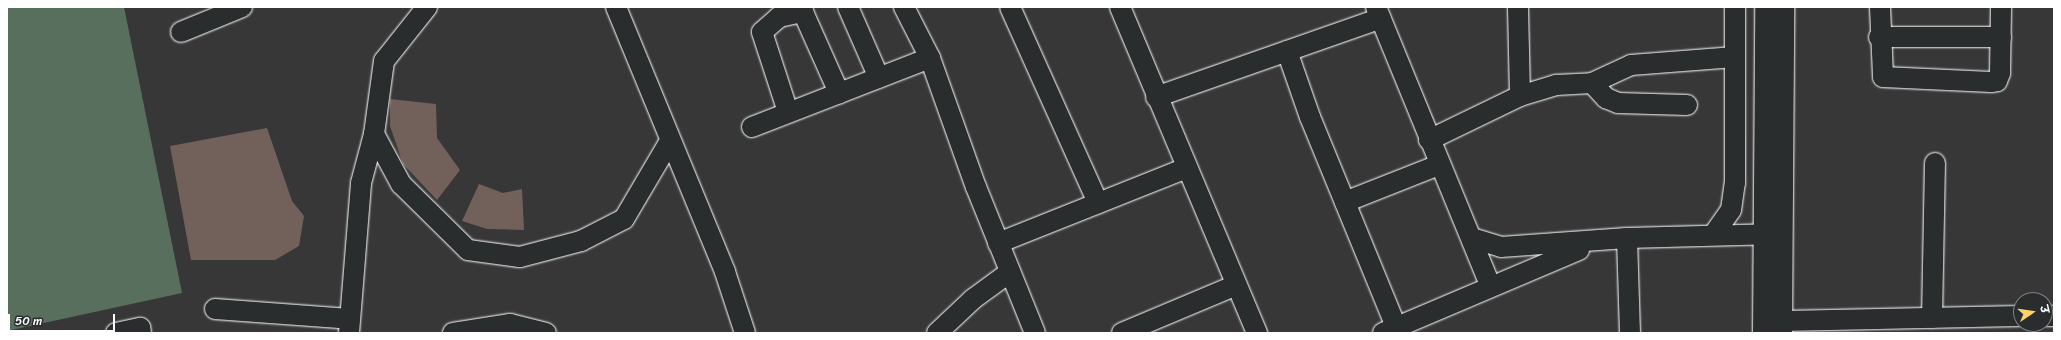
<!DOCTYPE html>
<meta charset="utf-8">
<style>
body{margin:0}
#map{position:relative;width:2061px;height:340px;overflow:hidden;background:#383737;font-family:Sriracha,"Playpen Sans Deva",sans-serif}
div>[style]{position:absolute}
.green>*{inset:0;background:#576f5c}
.building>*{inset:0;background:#72615a}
.roads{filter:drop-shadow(0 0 1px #fff) drop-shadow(0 0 1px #fff)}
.minor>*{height:20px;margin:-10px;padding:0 10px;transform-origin:10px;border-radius:10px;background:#2a2d2e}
span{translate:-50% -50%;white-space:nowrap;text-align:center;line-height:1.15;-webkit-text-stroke:3px #2a2d2e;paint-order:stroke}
.frame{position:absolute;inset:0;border:8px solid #fff;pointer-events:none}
.north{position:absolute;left:2013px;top:292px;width:40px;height:40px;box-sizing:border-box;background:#2a2d2e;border:1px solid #7f8182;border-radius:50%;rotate:77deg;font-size:11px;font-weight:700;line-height:16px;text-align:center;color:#fff}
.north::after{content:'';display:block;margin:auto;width:14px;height:18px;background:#ffd166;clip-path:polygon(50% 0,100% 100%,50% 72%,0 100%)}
.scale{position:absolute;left:8px;top:314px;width:107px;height:18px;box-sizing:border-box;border:2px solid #fff;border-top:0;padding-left:5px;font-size:12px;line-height:14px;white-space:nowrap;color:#fff;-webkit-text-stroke:3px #2a2d2e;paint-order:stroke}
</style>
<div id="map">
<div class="green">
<div style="clip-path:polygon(7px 7px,124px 7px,182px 293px,7px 331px)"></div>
</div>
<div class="building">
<div style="clip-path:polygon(390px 99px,436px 104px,437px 138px,460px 170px,437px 200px,403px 164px,390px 126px)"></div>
<div style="clip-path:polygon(267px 128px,292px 201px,304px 216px,299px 246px,275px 260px,191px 260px,170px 146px)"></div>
<div style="clip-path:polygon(479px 184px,503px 193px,522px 189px,524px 230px,487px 229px,462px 221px)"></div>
</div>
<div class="roads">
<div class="minor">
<div style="left:427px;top:7px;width:69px;rotate:128.5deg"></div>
<div style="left:384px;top:61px;width:74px;rotate:97.8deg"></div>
<div style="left:374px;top:134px;width:57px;rotate:61.6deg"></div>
<div style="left:401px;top:184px;width:94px;rotate:44.6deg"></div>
<div style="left:468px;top:250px;width:52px;rotate:7.7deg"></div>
<div style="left:520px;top:257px;width:63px;rotate:-14.7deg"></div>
<div style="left:581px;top:241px;width:48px;rotate:-27.1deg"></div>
<div style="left:624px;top:219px;width:91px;rotate:-59.5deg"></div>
<div style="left:616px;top:7px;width:287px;rotate:67.6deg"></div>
<div style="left:725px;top:272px;width:64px;rotate:71.8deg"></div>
<div style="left:848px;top:7px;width:77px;rotate:66.4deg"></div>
<div style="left:904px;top:7px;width:57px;rotate:63deg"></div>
<div style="left:930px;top:58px;width:137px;rotate:70.4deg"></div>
<div style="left:976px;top:187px;width:157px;rotate:68deg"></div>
<div style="left:1010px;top:7px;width:215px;rotate:65.8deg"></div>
<div style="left:1120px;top:7px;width:354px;rotate:67.2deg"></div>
<div style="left:1376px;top:7px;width:300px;rotate:67.7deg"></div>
<div style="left:1880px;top:7px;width:70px;rotate:87.5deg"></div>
<div style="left:1883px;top:77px;width:108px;rotate:2.7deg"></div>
<div style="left:1991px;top:82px;width:6px;rotate:-9deg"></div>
<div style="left:1997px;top:81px;width:9px;rotate:-69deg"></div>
<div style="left:2000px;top:73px;width:66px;rotate:-89.1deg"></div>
<div style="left:181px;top:32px;width:66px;rotate:-22.3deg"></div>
<div style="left:1879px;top:37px;width:122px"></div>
<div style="left:1287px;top:51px;width:70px;rotate:70.8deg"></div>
<div style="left:1310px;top:117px;width:227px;rotate:67.7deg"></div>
<div style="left:1592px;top:83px;width:21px;rotate:47deg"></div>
<div style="left:1606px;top:98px;width:13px;rotate:23deg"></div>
<div style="left:1618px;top:103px;width:69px;rotate:1.7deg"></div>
<div style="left:1520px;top:96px;width:38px;rotate:-17deg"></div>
<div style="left:1556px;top:85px;width:36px;rotate:-3deg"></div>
<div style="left:1592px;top:83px;width:43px;rotate:-24.8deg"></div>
<div style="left:1631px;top:65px;width:104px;rotate:-4.4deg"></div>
<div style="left:1156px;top:97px;width:238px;rotate:-19.3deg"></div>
<div style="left:788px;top:112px;width:84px;rotate:-108deg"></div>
<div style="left:762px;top:32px;width:23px;rotate:-41deg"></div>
<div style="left:779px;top:17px;width:25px;rotate:-12deg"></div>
<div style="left:803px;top:12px;width:89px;rotate:66deg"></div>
<div style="left:752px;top:127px;width:191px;rotate:-21.2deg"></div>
<div style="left:1429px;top:140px;width:101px;rotate:-25.8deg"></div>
<div style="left:1520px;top:96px;width:89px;rotate:-91.3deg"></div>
<div style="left:1345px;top:202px;width:101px;rotate:-21.5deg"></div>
<div style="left:1714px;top:234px;width:29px;rotate:-55deg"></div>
<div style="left:1731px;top:210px;width:27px;rotate:-82deg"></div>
<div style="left:1735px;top:183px;width:176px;rotate:-90deg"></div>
<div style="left:1472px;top:238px;width:30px;rotate:17deg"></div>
<div style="left:1501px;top:247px;width:126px;rotate:-4.1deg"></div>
<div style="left:1627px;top:238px;width:151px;rotate:-1.5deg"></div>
<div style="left:1627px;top:238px;width:95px;rotate:88.2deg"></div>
<div style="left:998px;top:243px;width:202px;rotate:-21.7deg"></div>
<div style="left:215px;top:309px;width:135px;rotate:4.2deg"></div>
<div style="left:2045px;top:316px;width:9px"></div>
<div style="left:1932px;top:318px;width:155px;rotate:-88.9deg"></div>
<div style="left:1782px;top:321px;width:239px;rotate:-1.2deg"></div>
<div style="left:116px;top:333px;width:25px;rotate:-12deg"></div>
<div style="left:140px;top:328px;width:5px;rotate:79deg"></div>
<div style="left:349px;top:333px;width:150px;rotate:-85.4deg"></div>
<div style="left:361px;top:183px;width:51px;rotate:-75.1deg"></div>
<div style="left:453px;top:333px;width:58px;rotate:-9deg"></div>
<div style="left:510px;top:324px;width:37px;rotate:14deg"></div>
<div style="left:937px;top:333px;width:50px;rotate:-43.4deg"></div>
<div style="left:973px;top:299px;width:46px;rotate:-36.1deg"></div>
<div style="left:1122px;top:333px;width:124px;rotate:-22.8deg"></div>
<div style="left:1383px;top:333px;width:213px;rotate:-23deg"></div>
<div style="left:1763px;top:333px;width:326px;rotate:-89.6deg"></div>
<div style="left:1782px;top:333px;width:326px;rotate:-89.6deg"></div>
</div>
</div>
<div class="frame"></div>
<div class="north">उ</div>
<div class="scale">50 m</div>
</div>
